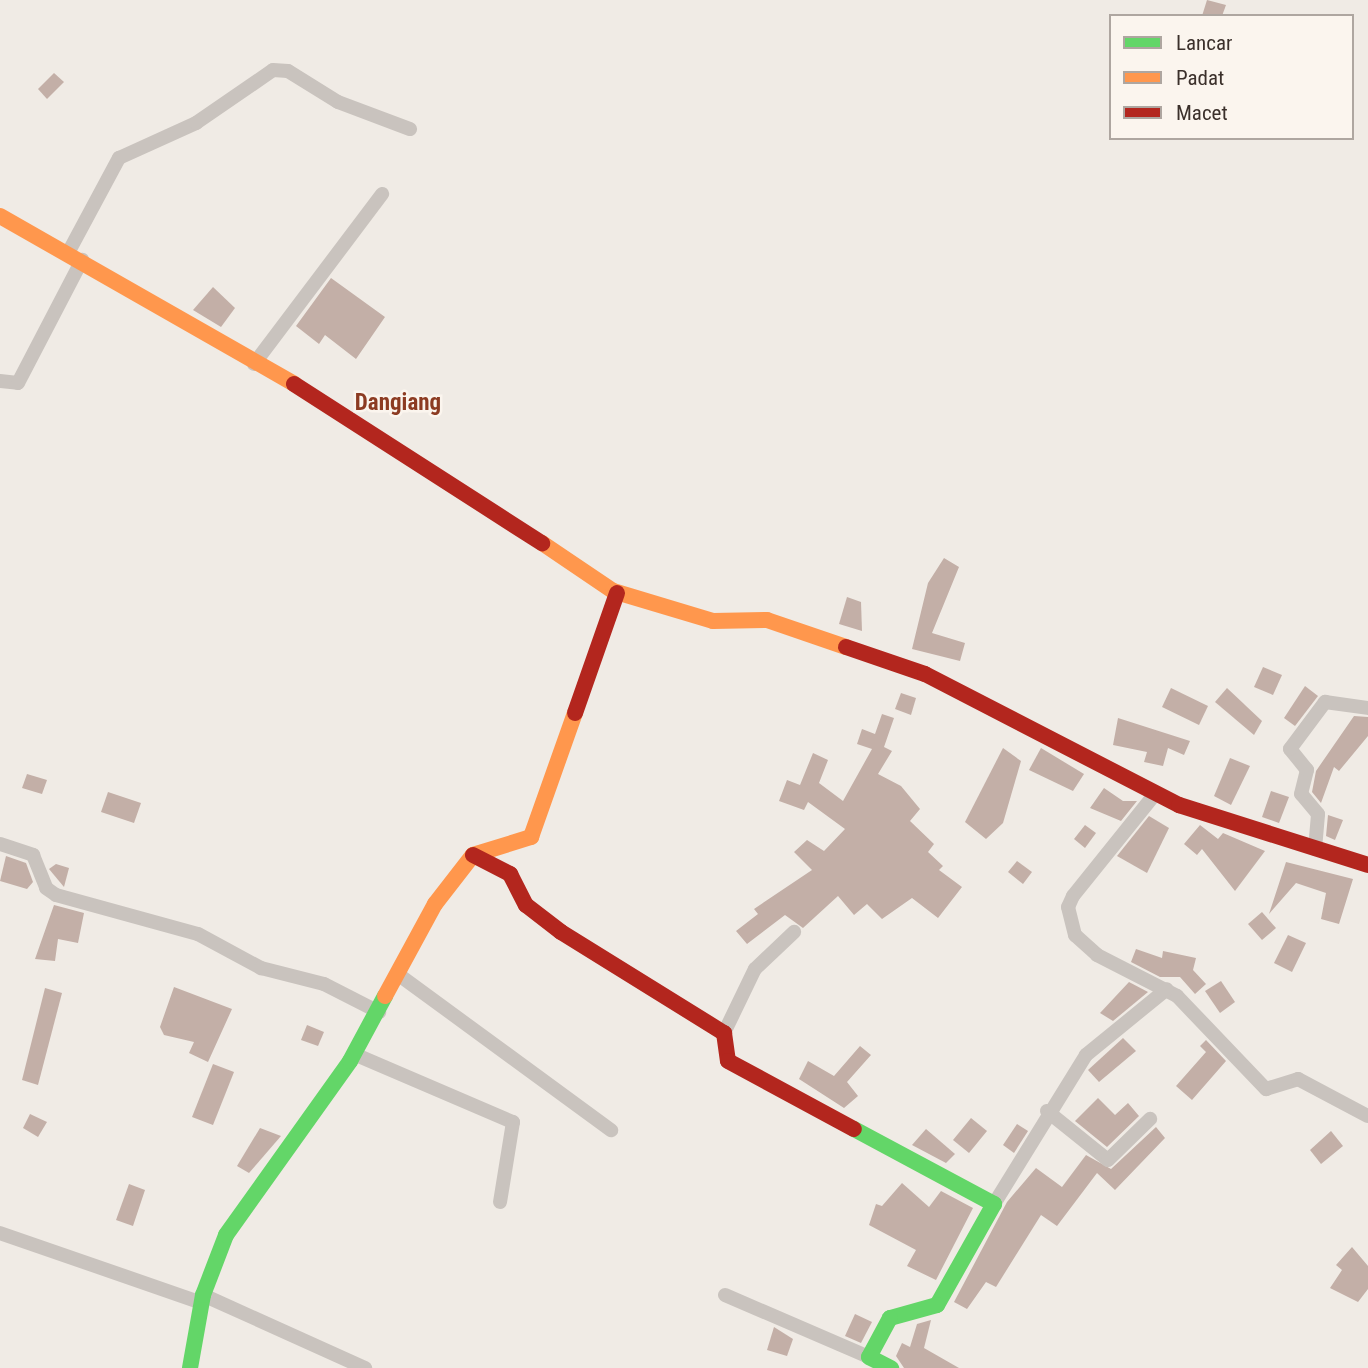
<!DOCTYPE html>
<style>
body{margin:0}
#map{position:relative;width:1368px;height:1368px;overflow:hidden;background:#f0ebe5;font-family:"Roboto Condensed",sans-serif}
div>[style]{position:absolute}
.building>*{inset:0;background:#c3afa7}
.street>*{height:14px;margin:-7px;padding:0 7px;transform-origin:7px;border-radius:7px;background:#c9c3be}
.fast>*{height:16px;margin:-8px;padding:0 8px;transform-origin:8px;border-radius:8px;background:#63d668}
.slow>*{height:16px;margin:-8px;padding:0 8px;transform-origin:8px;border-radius:8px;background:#ff974d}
.jam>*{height:16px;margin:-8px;padding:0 8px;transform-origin:8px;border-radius:8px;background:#b3261e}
span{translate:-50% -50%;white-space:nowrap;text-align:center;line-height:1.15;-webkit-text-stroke:5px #fbf5ee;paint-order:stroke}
.quarter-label{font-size:23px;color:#8c3b22;font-weight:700}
.legend{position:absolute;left:1109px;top:14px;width:245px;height:126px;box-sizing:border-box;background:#fbf5ee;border:2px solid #aea6a0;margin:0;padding:9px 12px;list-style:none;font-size:21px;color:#3b302b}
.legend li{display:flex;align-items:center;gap:14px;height:35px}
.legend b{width:35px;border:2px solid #aea6a0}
</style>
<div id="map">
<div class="building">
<div style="clip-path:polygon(1207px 0,1226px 5px,1222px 16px,1202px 16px)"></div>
<div style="clip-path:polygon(54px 73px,64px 82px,47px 99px,38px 89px)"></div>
<div style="clip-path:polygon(331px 278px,385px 317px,356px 359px,325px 335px,319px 344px,296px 326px)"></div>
<div style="clip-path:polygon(213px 287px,235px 308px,221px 327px,193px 310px)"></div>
<div style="clip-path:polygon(944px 558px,959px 567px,932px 633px,965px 643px,960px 661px,912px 649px,928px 583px)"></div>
<div style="clip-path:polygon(847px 597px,861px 602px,862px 631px,839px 624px)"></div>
<div style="clip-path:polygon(1263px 667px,1282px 675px,1273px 695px,1254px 687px)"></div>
<div style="clip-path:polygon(1305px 686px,1318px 696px,1295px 726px,1284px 718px)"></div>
<div style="clip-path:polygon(1171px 688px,1208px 706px,1199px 725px,1162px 707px)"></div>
<div style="clip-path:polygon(1227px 688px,1262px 721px,1254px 735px,1215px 702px)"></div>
<div style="clip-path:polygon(901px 693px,916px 698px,911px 715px,895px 709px)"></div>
<div style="clip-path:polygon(882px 714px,894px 718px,884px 747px,892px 751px,878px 774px,901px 786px,920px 809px,910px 821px,934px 844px,928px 852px,943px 866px,939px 870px,962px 887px,938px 918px,912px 898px,882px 919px,867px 904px,854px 915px,838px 896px,803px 928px,785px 915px,747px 944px,736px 931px,758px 914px,754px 909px,812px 870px,794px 852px,807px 840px,824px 851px,845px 829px,808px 802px,804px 810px,779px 801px,787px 780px,800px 785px,813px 753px,828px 760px,819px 783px,843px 801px,872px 749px,857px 744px,862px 729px,875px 734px)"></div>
<div style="clip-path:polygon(1354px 716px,1368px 717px,1368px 736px,1339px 771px,1334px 767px,1321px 803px,1312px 792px,1316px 771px)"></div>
<div style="clip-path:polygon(1118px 718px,1190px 741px,1184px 755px,1168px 748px,1163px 766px,1144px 762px,1147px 752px,1113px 745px)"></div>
<div style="clip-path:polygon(1003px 748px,1021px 761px,1003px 823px,986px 839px,965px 822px)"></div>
<div style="clip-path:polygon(1041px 748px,1084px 774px,1073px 791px,1029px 770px)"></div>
<div style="clip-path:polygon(1230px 758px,1250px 766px,1231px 805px,1214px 796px)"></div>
<div style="clip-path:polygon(27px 774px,47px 780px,42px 794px,22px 788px)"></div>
<div style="clip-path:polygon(1104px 788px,1123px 801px,1137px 801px,1121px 821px,1090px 808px)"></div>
<div style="clip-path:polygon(1271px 791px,1289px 797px,1279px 823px,1262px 817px)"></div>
<div style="clip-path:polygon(108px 792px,141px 803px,134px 823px,101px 812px)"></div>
<div style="clip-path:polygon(1328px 815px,1343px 820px,1335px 840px,1326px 836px)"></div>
<div style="clip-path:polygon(1149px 816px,1169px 828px,1147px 873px,1117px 856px)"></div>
<div style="clip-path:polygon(1085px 825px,1096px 833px,1085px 848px,1074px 839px)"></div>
<div style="clip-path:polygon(1200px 825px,1218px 839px,1223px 833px,1265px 851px,1235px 891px,1202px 849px,1197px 855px,1184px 844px)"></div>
<div style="clip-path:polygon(6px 856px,26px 863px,33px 882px,27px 889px,0 881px)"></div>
<div style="clip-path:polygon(1017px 861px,1032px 872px,1023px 884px,1008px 872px)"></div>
<div style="clip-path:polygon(1286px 862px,1353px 879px,1339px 924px,1321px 919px,1326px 893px,1296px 883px,1269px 914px)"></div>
<div style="clip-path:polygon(56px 864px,69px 868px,64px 887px,49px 869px)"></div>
<div style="clip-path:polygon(54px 905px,84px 913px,78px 943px,58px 939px,55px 961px,35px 959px)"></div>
<div style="clip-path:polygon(1262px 912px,1276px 928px,1262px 940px,1248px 924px)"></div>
<div style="clip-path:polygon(1288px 935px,1306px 943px,1292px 972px,1274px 963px)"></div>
<div style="clip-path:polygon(1136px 949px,1162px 958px,1163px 951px,1196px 958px,1193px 970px,1206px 984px,1195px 994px,1180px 977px,1160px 977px,1131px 962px)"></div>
<div style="clip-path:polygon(1221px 981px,1235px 1002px,1220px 1013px,1205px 991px)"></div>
<div style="clip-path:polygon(1129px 982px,1148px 992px,1113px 1021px,1100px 1013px)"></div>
<div style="clip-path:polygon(174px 987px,232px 1009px,208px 1062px,189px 1053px,194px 1042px,164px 1035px,160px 1027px)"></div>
<div style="clip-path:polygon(45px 988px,62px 993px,38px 1085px,22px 1080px)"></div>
<div style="clip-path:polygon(307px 1025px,324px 1032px,318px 1046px,301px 1040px)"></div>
<div style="clip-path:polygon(1123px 1038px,1136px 1051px,1099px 1082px,1088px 1070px)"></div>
<div style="clip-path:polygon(1206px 1040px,1226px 1061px,1192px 1100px,1176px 1086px,1206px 1052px,1200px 1046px)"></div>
<div style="clip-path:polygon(860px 1046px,871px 1055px,847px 1082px,858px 1096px,844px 1108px,799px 1079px,808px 1061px,834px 1076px)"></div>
<div style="clip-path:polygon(213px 1064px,234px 1072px,213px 1125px,192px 1117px)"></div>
<div style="clip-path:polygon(1098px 1098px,1115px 1115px,1128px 1103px,1139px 1116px,1107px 1147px,1075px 1121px)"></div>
<div style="clip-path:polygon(30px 1114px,47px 1122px,38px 1137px,23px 1128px)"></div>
<div style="clip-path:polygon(971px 1118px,987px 1131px,969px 1153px,953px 1140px)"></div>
<div style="clip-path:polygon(1017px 1124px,1028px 1131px,1014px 1153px,1003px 1145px)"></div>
<div style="clip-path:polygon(1156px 1127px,1165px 1138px,1115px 1190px,1097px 1173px,1057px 1226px,1041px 1215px,996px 1287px,986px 1282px,967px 1309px,954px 1302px,1007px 1202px,1036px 1168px,1062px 1187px,1086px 1155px,1111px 1169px)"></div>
<div style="clip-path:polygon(260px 1128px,281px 1136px,249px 1173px,237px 1166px)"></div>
<div style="clip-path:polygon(926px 1129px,955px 1154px,946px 1163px,912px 1145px)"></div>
<div style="clip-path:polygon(1331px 1131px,1343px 1146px,1321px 1164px,1310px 1150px)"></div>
<div style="clip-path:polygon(902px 1183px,929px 1207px,941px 1191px,973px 1208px,936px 1280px,907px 1266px,916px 1250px,869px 1225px,876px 1204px,882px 1206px)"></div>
<div style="clip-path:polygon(129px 1184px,145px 1190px,133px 1226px,116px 1220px)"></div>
<div style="clip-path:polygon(1352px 1247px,1368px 1266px,1368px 1289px,1358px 1302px,1330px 1288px,1342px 1270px,1336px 1265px)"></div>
<div style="clip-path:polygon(855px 1314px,872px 1322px,861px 1343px,845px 1336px)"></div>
<div style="clip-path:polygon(931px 1320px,924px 1348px,959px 1368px,904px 1368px,896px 1356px,902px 1343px,910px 1347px,917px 1324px)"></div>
<div style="clip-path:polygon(774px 1327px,793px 1339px,787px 1356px,767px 1350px)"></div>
</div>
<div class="street">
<div style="left:68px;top:253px;width:108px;rotate:-61.8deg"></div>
<div style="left:119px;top:158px;width:85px;rotate:-24.4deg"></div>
<div style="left:196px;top:123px;width:93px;rotate:-34.5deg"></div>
<div style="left:273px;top:70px;width:15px;rotate:4deg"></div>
<div style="left:288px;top:71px;width:59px;rotate:31.8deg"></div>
<div style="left:338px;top:102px;width:77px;rotate:20.6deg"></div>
<div style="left:254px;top:364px;width:213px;rotate:-53deg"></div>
<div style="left:0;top:381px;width:18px;rotate:6deg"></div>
<div style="left:18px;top:383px;width:139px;rotate:-62.5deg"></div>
<div style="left:1155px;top:794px;width:131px;rotate:128.8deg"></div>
<div style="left:1073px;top:896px;width:12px;rotate:114deg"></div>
<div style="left:1068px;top:907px;width:29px;rotate:76deg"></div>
<div style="left:1075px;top:935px;width:30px;rotate:42deg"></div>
<div style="left:1097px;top:955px;width:90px;rotate:27.1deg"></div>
<div style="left:1177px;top:996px;width:129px;rotate:46.3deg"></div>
<div style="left:1266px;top:1089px;width:34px;rotate:-17deg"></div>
<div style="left:1298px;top:1079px;width:79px;rotate:27.9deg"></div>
<div style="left:0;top:844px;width:35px;rotate:18deg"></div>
<div style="left:33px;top:855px;width:35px;rotate:68deg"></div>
<div style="left:46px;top:888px;width:12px;rotate:35deg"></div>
<div style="left:56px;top:895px;width:147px;rotate:15.4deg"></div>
<div style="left:198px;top:934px;width:72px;rotate:28.4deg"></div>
<div style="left:261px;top:968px;width:65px;rotate:14.3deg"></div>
<div style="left:324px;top:984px;width:62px;rotate:27deg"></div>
<div style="left:1315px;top:849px;width:35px;rotate:-85deg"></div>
<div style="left:1318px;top:814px;width:26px;rotate:-130deg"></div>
<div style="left:1301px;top:794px;width:25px;rotate:-76deg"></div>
<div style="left:1307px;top:770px;width:27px;rotate:-129deg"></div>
<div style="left:1290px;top:749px;width:59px;rotate:-53.3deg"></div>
<div style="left:1325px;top:702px;width:43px;rotate:7.9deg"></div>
<div style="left:399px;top:975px;width:263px;rotate:36.2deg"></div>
<div style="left:724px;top:1033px;width:71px;rotate:-64.2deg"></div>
<div style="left:755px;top:969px;width:54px;rotate:-43.5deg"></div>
<div style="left:354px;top:1054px;width:173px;rotate:23.2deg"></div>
<div style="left:513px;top:1122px;width:81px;rotate:99.2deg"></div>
<div style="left:1047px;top:1111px;width:78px;rotate:38.8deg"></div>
<div style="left:1108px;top:1160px;width:59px;rotate:-44.3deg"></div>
<div style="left:994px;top:1204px;width:175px;rotate:-58.3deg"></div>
<div style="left:1086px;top:1055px;width:104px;rotate:-39.2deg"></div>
<div style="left:0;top:1233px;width:214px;rotate:19.1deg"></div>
<div style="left:203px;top:1295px;width:178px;rotate:24.3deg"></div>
<div style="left:725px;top:1295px;width:157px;rotate:23.3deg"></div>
</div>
<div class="fast">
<div style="left:854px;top:1129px;width:159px;rotate:28.2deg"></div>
<div style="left:994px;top:1204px;width:116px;rotate:119.4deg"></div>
<div style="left:937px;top:1305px;width:49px;rotate:164.5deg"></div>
<div style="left:890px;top:1318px;width:44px;rotate:118.3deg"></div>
<div style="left:869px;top:1357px;width:25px;rotate:27deg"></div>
<div style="left:190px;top:1368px;width:74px;rotate:-79.9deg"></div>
<div style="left:203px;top:1295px;width:64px;rotate:-69deg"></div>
<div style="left:226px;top:1235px;width:214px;rotate:-54.5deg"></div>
<div style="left:350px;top:1061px;width:74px;rotate:-61.7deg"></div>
</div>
<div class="slow">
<div style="left:0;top:216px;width:339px;rotate:29.7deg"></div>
<div style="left:542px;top:543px;width:86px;rotate:34.1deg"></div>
<div style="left:613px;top:591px;width:104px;rotate:16.7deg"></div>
<div style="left:713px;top:621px;width:54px;rotate:-1.1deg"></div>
<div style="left:767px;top:620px;width:83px;rotate:18.9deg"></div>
<div style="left:385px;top:996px;width:105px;rotate:-61.5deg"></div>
<div style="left:435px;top:904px;width:62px;rotate:-52.2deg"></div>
<div style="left:473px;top:855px;width:61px;rotate:-17.2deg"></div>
<div style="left:531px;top:837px;width:132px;rotate:-70.5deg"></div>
</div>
<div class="jam">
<div style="left:294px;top:384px;width:295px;rotate:32.7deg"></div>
<div style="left:846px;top:647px;width:83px;rotate:18.9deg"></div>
<div style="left:925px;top:674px;width:286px;rotate:27.3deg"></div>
<div style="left:1179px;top:805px;width:198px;rotate:17.6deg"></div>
<div style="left:575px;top:713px;width:127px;rotate:-70.7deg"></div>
<div style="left:473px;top:855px;width:42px;rotate:27.2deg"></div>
<div style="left:510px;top:874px;width:35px;rotate:63deg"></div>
<div style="left:526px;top:905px;width:44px;rotate:37.6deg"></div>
<div style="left:561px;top:932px;width:192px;rotate:31.8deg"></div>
<div style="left:724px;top:1033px;width:28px;rotate:82deg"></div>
<div style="left:728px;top:1061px;width:143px;rotate:28.4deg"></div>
</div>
<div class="quarter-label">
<span style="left:398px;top:403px">Dangiang</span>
</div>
<ul class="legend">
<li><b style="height:9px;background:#63d668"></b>Lancar</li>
<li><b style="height:9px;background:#ff974d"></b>Padat</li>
<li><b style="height:9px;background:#b3261e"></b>Macet</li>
</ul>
</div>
